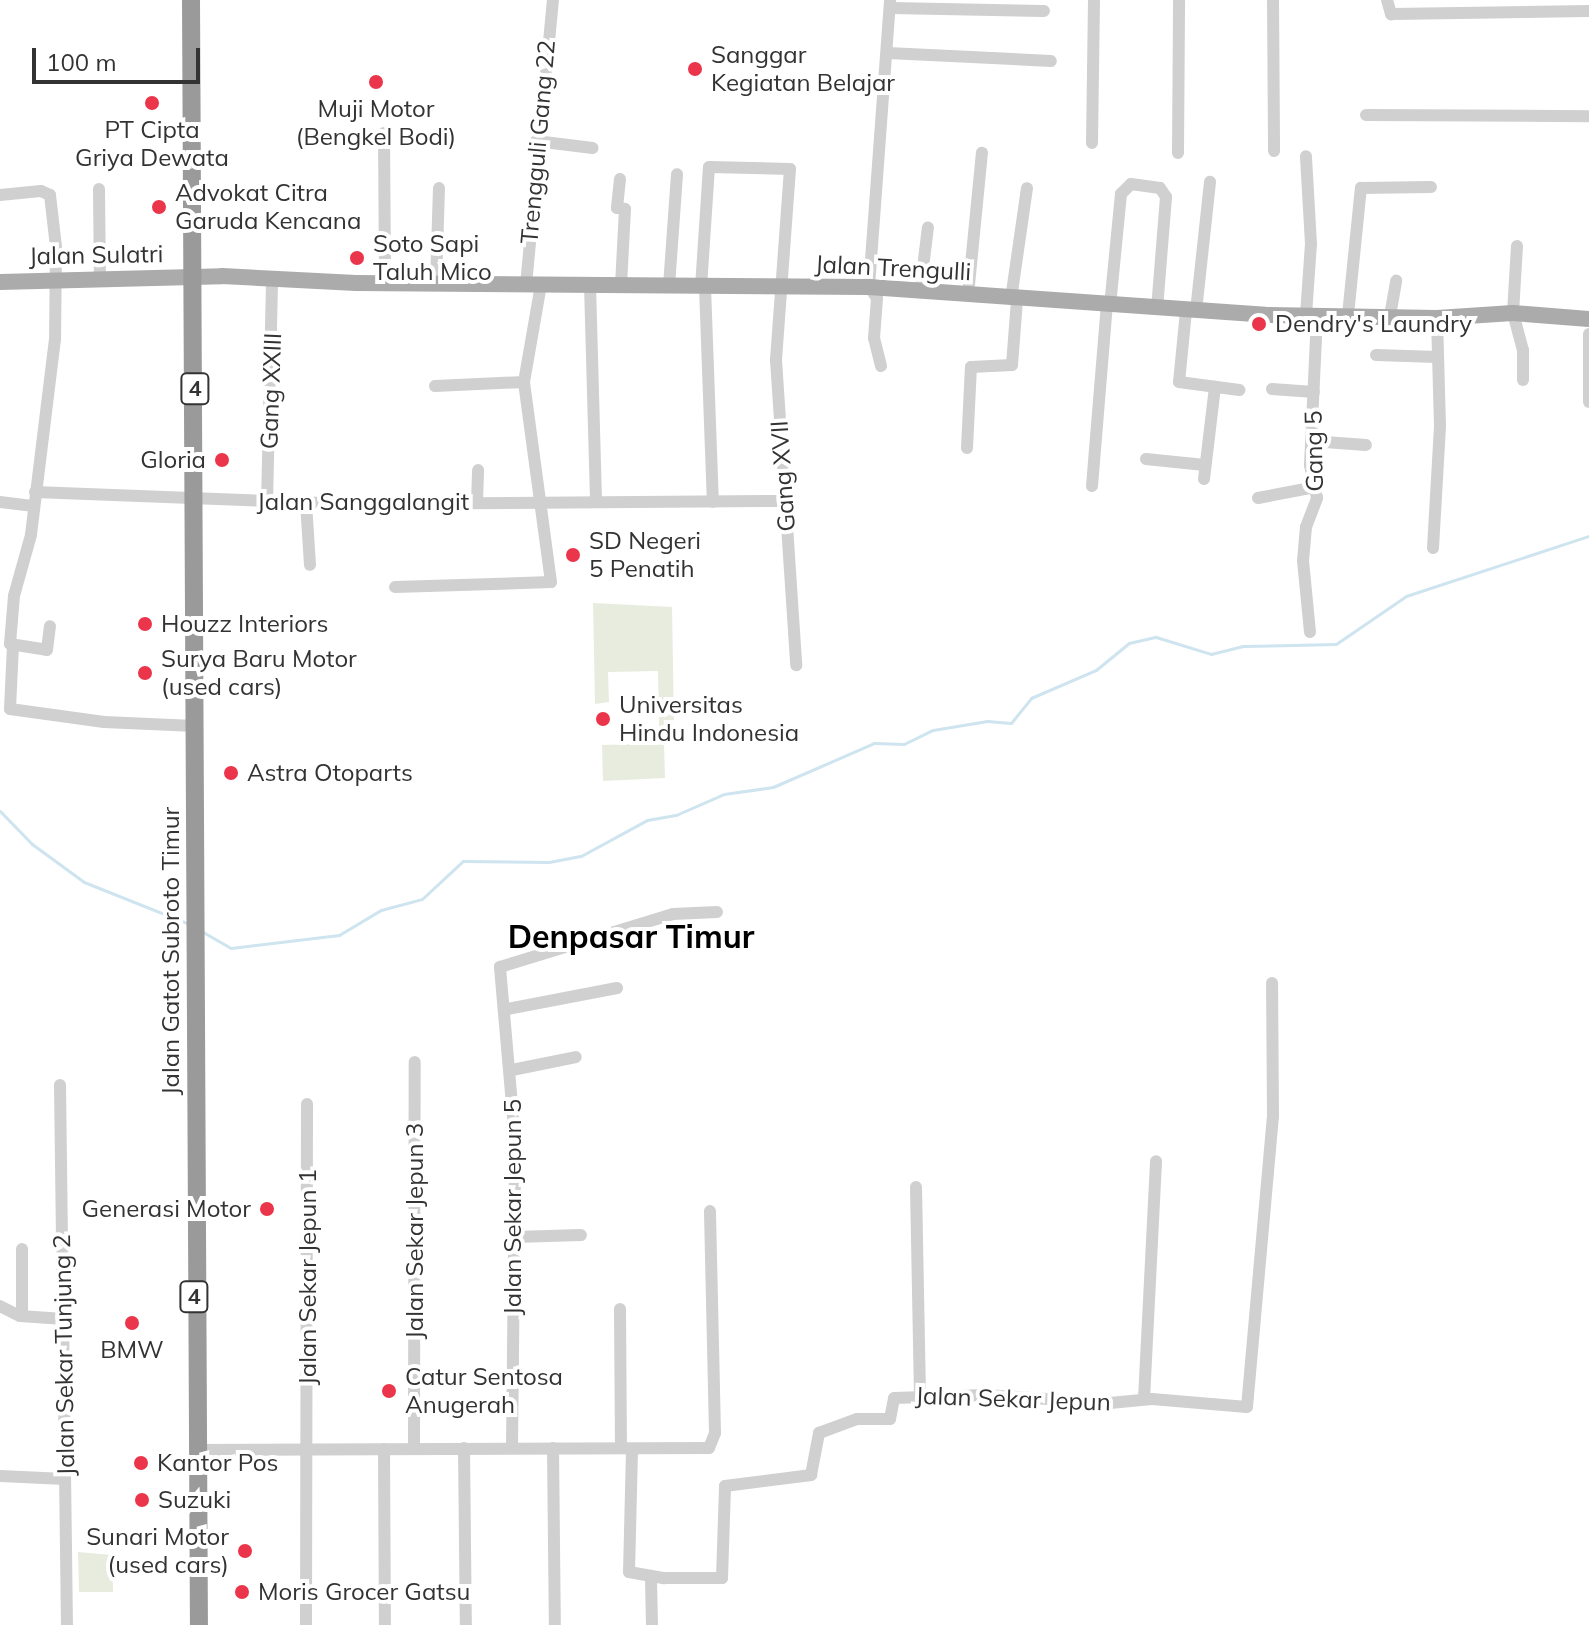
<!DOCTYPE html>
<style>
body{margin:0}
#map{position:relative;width:1589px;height:1625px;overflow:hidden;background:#fff;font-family:Mulish,sans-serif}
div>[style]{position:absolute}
.green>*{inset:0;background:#e7ecde}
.stream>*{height:3px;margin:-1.5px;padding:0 1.5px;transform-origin:1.5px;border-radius:1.5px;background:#cee4ef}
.minor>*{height:12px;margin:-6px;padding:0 6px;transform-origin:6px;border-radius:6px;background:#d0d0d0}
.major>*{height:16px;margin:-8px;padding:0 8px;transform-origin:8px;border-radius:8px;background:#ababab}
.highway>*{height:18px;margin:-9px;padding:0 9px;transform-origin:9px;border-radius:9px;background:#9a9a9a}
.dots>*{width:22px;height:22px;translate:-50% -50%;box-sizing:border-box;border:4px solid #fff;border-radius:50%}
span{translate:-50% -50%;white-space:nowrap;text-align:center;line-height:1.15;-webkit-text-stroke:8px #fff;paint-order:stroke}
.shield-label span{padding:2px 6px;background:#fff;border:2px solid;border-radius:6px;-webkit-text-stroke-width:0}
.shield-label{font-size:22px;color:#333;font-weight:700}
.poi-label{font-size:24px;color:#333}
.left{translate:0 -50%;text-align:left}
.right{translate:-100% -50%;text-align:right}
.street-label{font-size:24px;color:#333}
.district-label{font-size:32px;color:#000;font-weight:700}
.scale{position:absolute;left:32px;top:48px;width:168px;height:36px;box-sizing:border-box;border:4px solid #333;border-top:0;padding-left:10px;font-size:24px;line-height:28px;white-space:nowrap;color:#333;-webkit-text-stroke:6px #fff;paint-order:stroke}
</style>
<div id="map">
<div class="green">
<div style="clip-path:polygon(593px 603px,672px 607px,674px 726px,659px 728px,658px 671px,608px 672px,609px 702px,595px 704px)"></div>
<div style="clip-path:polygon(664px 743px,665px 778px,603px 781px,602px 745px)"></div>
<div style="clip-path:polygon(78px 1552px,112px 1555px,113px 1592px,79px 1592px)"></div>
</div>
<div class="stream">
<div style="left:0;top:811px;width:46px;rotate:45.9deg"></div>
<div style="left:32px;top:844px;width:64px;rotate:36.2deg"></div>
<div style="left:84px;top:882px;width:113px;rotate:21.8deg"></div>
<div style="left:203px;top:932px;width:32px;rotate:30deg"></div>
<div style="left:231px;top:948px;width:109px;rotate:-6.9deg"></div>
<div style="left:339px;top:935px;width:49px;rotate:-30.8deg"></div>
<div style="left:381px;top:910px;width:42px;rotate:-15deg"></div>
<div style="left:422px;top:899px;width:56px;rotate:-42.8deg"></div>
<div style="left:463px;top:861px;width:86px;rotate:0.7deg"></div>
<div style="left:549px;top:862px;width:33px;rotate:-11deg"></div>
<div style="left:581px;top:856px;width:75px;rotate:-28.6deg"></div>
<div style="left:647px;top:820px;width:29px;rotate:-10deg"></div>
<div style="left:676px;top:815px;width:52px;rotate:-23.6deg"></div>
<div style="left:724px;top:794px;width:49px;rotate:-8.1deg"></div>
<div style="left:773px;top:787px;width:110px;rotate:-23.5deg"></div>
<div style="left:874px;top:743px;width:30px;rotate:2deg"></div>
<div style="left:904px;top:744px;width:32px;rotate:-26deg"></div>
<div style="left:933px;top:730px;width:55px;rotate:-9.5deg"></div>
<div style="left:987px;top:721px;width:24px;rotate:5deg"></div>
<div style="left:1011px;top:723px;width:32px;rotate:-51deg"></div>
<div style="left:1031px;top:698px;width:71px;rotate:-23.3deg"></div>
<div style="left:1096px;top:670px;width:43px;rotate:-39.3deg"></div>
<div style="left:1129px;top:643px;width:28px;rotate:-13deg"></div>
<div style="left:1156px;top:637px;width:58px;rotate:17.2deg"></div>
<div style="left:1211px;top:654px;width:33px;rotate:-14deg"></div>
<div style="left:1243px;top:646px;width:93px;rotate:-1.2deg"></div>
<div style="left:1336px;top:644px;width:85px;rotate:-34.4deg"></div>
<div style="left:1406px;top:596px;width:193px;rotate:-18.2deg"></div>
</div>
<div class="minor">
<div style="left:1273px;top:0;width:151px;rotate:89.6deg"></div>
<div style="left:1387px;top:0;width:15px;rotate:74deg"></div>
<div style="left:1391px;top:14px;width:198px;rotate:-0.9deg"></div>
<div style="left:891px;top:8px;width:153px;rotate:1.1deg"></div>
<div style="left:888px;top:53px;width:163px;rotate:2.8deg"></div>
<div style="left:1366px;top:115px;width:223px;rotate:0.3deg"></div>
<div style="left:384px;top:133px;width:150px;rotate:89.6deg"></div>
<div style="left:536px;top:141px;width:57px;rotate:7deg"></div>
<div style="left:1092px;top:143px;width:143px;rotate:-89.2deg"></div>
<div style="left:1178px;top:153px;width:153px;rotate:-89.6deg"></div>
<div style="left:620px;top:179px;width:29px;rotate:96deg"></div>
<div style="left:617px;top:208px;width:8px;rotate:7deg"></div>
<div style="left:625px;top:209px;width:77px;rotate:93deg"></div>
<div style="left:99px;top:189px;width:89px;rotate:89.4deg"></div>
<div style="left:0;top:195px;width:41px;rotate:-5.6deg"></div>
<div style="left:41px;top:191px;width:10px;rotate:24deg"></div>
<div style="left:50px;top:195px;width:52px;rotate:83.4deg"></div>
<div style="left:56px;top:247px;width:92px;rotate:90.6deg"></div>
<div style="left:55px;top:339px;width:197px;rotate:97deg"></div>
<div style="left:31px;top:535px;width:63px;rotate:105.6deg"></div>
<div style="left:14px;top:596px;width:48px;rotate:94.8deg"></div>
<div style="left:10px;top:644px;width:37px;rotate:9deg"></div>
<div style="left:47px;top:650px;width:24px;rotate:-83deg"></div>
<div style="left:1517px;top:246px;width:67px;rotate:93.4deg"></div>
<div style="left:1513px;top:313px;width:38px;rotate:75deg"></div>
<div style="left:1523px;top:350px;width:30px;rotate:90deg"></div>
<div style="left:436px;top:283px;width:95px;rotate:-88.2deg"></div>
<div style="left:526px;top:285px;width:286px;rotate:-84.6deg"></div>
<div style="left:590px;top:285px;width:217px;rotate:88.4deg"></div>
<div style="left:669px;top:286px;width:112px;rotate:-85.9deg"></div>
<div style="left:701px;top:287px;width:120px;rotate:-86.2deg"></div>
<div style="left:709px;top:167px;width:81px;rotate:1.4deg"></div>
<div style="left:790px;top:169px;width:192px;rotate:94.2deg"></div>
<div style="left:776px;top:360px;width:306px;rotate:86.2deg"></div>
<div style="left:705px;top:287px;width:215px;rotate:87.9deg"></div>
<div style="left:920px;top:292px;width:65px;rotate:-83deg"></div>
<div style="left:968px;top:295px;width:143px;rotate:-84.4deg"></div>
<div style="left:1011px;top:299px;width:112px;rotate:-81.8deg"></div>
<div style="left:1110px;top:306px;width:113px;rotate:-84.4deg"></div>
<div style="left:1121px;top:194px;width:14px;rotate:-45deg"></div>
<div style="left:1131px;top:184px;width:29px;rotate:8deg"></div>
<div style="left:1160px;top:188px;width:11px;rotate:56deg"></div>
<div style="left:1166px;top:197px;width:111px;rotate:94.6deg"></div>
<div style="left:1186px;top:311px;width:71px;rotate:95.6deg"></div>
<div style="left:1179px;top:382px;width:61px;rotate:7.6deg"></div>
<div style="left:1196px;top:311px;width:130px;rotate:-83.8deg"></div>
<div style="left:1306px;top:315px;width:71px;rotate:-86deg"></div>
<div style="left:1311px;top:244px;width:88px;rotate:-93.3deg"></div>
<div style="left:1348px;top:315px;width:128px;rotate:-84.2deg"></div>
<div style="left:1361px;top:188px;width:70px;rotate:-0.8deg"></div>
<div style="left:1390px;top:316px;width:36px;rotate:-80deg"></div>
<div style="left:1589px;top:334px;width:68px;rotate:90deg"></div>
<div style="left:1376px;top:355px;width:61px;rotate:1.9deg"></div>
<div style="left:881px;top:366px;width:29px;rotate:-104deg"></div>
<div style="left:874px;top:338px;width:40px;rotate:-85.7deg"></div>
<div style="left:877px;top:298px;width:14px;rotate:-126deg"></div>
<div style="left:869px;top:287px;width:288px;rotate:-85.8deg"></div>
<div style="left:435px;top:386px;width:89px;rotate:-2.6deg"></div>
<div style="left:1272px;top:389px;width:42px;rotate:4.1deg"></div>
<div style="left:1311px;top:441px;width:55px;rotate:4.2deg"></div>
<div style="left:967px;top:448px;width:81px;rotate:-87.2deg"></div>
<div style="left:971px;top:367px;width:41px;rotate:-2.8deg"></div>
<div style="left:1012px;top:365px;width:65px;rotate:-85.6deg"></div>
<div style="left:1146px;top:459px;width:59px;rotate:5.8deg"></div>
<div style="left:1204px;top:479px;width:93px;rotate:-83.2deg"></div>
<div style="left:1092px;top:486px;width:182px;rotate:-85.3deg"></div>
<div style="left:35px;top:492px;width:315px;rotate:2.2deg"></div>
<div style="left:350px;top:504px;width:434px;rotate:-0.4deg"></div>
<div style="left:1258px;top:498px;width:58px;rotate:-10.9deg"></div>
<div style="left:0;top:502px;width:34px;rotate:7deg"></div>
<div style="left:477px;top:502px;width:32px;rotate:-88deg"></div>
<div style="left:267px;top:503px;width:224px;rotate:-88.7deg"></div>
<div style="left:306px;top:503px;width:62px;rotate:86.3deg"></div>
<div style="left:1433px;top:548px;width:122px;rotate:-86.7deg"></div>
<div style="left:1440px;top:426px;width:108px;rotate:-91.6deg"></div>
<div style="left:395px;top:587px;width:156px;rotate:-1.8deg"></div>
<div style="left:551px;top:582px;width:202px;rotate:-97.7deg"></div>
<div style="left:524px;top:382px;width:98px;rotate:-80.1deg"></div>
<div style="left:1310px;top:632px;width:71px;rotate:-95.6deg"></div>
<div style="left:1303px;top:561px;width:34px;rotate:-85deg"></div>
<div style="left:1306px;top:527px;width:31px;rotate:-69deg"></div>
<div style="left:1317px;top:498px;width:34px;rotate:-102deg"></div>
<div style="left:1310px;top:465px;width:150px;rotate:-87.3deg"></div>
<div style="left:13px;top:645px;width:64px;rotate:92.7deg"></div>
<div style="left:10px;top:709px;width:95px;rotate:7.9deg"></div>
<div style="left:104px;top:722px;width:91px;rotate:2.5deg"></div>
<div style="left:507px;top:1009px;width:112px;rotate:-10.8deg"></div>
<div style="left:512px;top:1070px;width:65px;rotate:-11.5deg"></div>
<div style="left:60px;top:1085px;width:540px;rotate:89.26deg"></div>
<div style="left:916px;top:1187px;width:208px;rotate:88.9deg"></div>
<div style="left:515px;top:1237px;width:66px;rotate:-1.7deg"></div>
<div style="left:0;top:1306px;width:22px;rotate:27deg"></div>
<div style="left:20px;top:1316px;width:44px;rotate:3.9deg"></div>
<div style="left:620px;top:1309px;width:139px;rotate:89.6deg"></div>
<div style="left:22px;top:1316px;width:67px;rotate:-90deg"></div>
<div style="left:1144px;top:1399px;width:238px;rotate:-87.1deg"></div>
<div style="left:464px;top:1448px;width:177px;rotate:89.4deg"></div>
<div style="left:512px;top:1448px;width:309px;rotate:-89.4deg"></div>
<div style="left:515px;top:1139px;width:173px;rotate:-95deg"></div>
<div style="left:500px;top:967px;width:181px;rotate:-17deg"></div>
<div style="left:673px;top:914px;width:44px;rotate:-2.6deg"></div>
<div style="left:553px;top:1448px;width:177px;rotate:89.4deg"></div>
<div style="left:384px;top:1449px;width:176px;rotate:89.7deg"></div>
<div style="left:414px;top:1449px;width:387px;rotate:-89.9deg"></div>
<div style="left:195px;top:1450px;width:514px;rotate:-0.22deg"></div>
<div style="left:709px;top:1448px;width:16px;rotate:-68deg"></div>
<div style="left:715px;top:1433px;width:222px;rotate:-91.3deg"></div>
<div style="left:632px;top:1450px;width:122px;rotate:91.4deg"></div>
<div style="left:629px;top:1572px;width:36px;rotate:10deg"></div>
<div style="left:664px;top:1578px;width:58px"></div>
<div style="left:722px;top:1578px;width:92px;rotate:-88.1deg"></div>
<div style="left:725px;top:1486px;width:87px;rotate:-7.3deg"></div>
<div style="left:811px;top:1475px;width:43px;rotate:-79.2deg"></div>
<div style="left:819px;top:1433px;width:40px;rotate:-20.2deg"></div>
<div style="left:857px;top:1419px;width:33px"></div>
<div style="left:890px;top:1419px;width:21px;rotate:-79deg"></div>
<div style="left:894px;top:1398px;width:91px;rotate:-1.9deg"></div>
<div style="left:985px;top:1395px;width:125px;rotate:3.7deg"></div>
<div style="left:1110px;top:1403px;width:42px;rotate:-5.4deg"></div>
<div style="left:1152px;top:1399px;width:95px;rotate:4.8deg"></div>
<div style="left:1247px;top:1407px;width:291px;rotate:-84.9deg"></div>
<div style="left:1273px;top:1117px;width:134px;rotate:-90.4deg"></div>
<div style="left:0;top:1476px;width:65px;rotate:2.6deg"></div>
<div style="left:651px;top:1578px;width:47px;rotate:88.8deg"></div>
<div style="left:306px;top:1625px;width:521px;rotate:-89.89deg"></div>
</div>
<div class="major">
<div style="left:0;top:282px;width:222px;rotate:-1.5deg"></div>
<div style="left:222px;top:276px;width:134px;rotate:3deg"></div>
<div style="left:356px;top:283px;width:513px;rotate:0.45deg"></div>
<div style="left:869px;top:287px;width:397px;rotate:4deg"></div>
<div style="left:1265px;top:315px;width:172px;rotate:1deg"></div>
<div style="left:1437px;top:318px;width:76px;rotate:-3.8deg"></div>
<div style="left:1513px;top:313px;width:76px;rotate:4.5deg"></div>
</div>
<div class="highway">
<div style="left:191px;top:0;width:1625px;rotate:89.72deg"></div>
</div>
<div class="dots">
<div style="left:695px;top:69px;background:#ea354b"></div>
<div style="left:376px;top:82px;background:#ea354b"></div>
<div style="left:152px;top:103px;background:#ea354b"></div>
<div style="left:159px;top:207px;background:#ea354b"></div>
<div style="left:357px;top:258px;background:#ea354b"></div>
<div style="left:1259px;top:324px;background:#ea354b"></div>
<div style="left:222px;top:460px;background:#ea354b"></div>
<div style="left:573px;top:555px;background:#ea354b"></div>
<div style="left:145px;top:624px;background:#ea354b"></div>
<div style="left:145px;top:673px;background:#ea354b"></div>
<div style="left:603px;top:719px;background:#ea354b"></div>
<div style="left:231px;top:773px;background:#ea354b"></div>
<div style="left:267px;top:1209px;background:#ea354b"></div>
<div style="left:132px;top:1323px;background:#ea354b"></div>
<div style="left:389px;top:1391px;background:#ea354b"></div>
<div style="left:141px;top:1463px;background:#ea354b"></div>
<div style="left:142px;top:1500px;background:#ea354b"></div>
<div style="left:245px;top:1551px;background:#ea354b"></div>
<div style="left:242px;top:1592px;background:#ea354b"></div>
</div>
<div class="shield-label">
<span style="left:195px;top:389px">4</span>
<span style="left:194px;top:1297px">4</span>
</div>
<div class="poi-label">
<span class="left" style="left:711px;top:69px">Sanggar<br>Kegiatan Belajar</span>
<span style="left:376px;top:123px">Muji Motor<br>(Bengkel Bodi)</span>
<span style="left:152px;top:144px">PT Cipta<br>Griya Dewata</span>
<span class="left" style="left:175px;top:207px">Advokat Citra<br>Garuda Kencana</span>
<span class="left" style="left:373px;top:258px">Soto Sapi<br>Taluh Mico</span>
<span class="left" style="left:1275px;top:324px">Dendry's Laundry</span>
<span class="right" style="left:206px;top:460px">Gloria</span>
<span class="left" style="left:589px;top:555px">SD Negeri<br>5 Penatih</span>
<span class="left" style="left:161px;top:624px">Houzz Interiors</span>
<span class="left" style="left:161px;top:673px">Surya Baru Motor<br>(used cars)</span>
<span class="left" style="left:619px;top:719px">Universitas<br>Hindu Indonesia</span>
<span class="left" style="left:247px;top:773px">Astra Otoparts</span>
<span class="right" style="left:251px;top:1209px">Generasi Motor</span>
<span style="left:132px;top:1350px">BMW</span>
<span class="left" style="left:405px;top:1391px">Catur Sentosa<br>Anugerah</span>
<span class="left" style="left:157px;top:1463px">Kantor Pos</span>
<span class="left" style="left:158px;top:1500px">Suzuki</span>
<span class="right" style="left:229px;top:1551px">Sunari Motor<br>(used cars)</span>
<span class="left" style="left:258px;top:1592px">Moris Grocer Gatsu</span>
</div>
<div class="street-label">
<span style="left:538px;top:142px;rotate:-85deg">Trengguli Gang 22</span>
<span style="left:96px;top:255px;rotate:-1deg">Jalan Sulatri</span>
<span style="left:893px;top:268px;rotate:3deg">Jalan Trengulli</span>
<span style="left:271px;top:391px;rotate:-88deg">Gang XXIII</span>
<span style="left:1314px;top:451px;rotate:-91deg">Gang 5</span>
<span style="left:783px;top:476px;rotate:-94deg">Gang XVII</span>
<span style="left:363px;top:502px">Jalan Sanggalangit</span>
<span style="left:171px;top:951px;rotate:-90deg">Jalan Gatot Subroto Timur</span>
<span style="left:513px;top:1207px;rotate:-90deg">Jalan Sekar Jepun 5</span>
<span style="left:415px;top:1231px;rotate:-90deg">Jalan Sekar Jepun 3</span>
<span style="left:308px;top:1277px;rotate:-90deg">Jalan Sekar Jepun 1</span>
<span style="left:64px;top:1355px;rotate:-91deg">Jalan Sekar Tunjung 2</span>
<span style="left:1013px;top:1399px;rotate:2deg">Jalan Sekar Jepun</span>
</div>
<div class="district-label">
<span style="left:631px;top:936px">Denpasar Timur</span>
</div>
<div class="scale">100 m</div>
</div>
